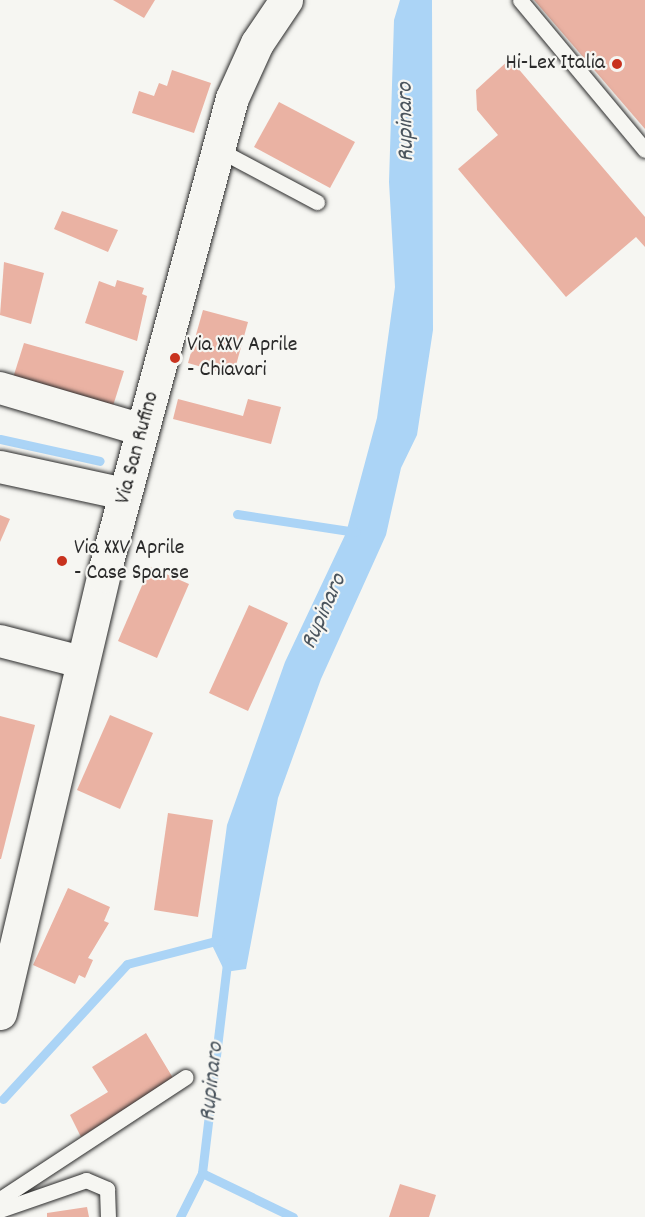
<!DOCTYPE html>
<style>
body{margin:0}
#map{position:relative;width:645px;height:1217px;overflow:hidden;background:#f6f6f2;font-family:Dekko,sans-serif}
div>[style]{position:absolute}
.water>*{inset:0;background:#abd4f6}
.stream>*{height:9px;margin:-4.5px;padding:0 4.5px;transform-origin:4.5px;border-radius:4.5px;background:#abd4f6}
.building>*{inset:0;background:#eab2a3}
.roads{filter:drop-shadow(0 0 2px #2b2b2b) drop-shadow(0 0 2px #2b2b2b)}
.lane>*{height:15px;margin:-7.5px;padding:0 7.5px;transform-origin:7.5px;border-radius:7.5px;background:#f6f6f2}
.street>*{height:32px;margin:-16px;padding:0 16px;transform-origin:16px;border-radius:16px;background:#f6f6f2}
.secondary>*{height:33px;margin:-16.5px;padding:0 16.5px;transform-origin:16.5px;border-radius:16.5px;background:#f6f6f2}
.dots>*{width:16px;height:16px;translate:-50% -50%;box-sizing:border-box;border:3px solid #f6f6f2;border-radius:50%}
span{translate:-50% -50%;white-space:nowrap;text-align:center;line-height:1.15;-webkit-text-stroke:4.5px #f6f6f2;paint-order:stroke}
.poi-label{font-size:22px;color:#2b2b2b}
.right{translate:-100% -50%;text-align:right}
.left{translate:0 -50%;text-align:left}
.street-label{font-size:22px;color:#2b2b2b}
.water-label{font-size:24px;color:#4b555e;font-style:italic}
</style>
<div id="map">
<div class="water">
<div style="clip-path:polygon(400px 0,432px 0,433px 330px,417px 435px,401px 468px,386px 535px,321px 679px,278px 798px,246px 969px,225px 972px,211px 943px,227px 825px,285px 662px,346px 533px,377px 418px,395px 287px,389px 182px,394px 20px)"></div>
</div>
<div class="stream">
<div style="left:0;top:439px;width:102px;rotate:12.4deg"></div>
<div style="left:237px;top:514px;width:120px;rotate:8.6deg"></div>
<div style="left:3px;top:1099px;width:183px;rotate:-47.4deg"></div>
<div style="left:127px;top:964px;width:96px;rotate:-14.5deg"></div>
<div style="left:202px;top:1173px;width:101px;rotate:25.8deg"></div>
<div style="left:180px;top:1217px;width:49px;rotate:-63.4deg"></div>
<div style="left:202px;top:1173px;width:212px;rotate:-83.2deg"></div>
</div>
<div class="building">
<div style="clip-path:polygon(113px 0,155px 0,144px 18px)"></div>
<div style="clip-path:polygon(534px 0,645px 0,645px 129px)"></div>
<div style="clip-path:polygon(510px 59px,645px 217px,645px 247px,636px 237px,566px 297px,458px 169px,498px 135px,477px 110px,476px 90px)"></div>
<div style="clip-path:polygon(172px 70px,211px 83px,194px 133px,132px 113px,139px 91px,154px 96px,159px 83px,167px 86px)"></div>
<div style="clip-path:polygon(279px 102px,355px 142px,330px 188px,254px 147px)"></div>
<div style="clip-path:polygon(62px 211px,118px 230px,108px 252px,54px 229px)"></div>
<div style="clip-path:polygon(4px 262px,44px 273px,31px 324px,0 315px)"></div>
<div style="clip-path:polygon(117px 280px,144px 288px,142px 294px,147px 296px,137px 341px,85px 323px,99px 281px,115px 287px)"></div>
<div style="clip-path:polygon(203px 310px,248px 322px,233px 376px,188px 363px)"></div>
<div style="clip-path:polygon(24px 343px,124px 371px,112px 409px,13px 378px)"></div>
<div style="clip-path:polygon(178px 399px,243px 416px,248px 399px,281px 407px,271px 444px,173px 419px)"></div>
<div style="clip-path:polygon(0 515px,10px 519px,0 542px)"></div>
<div style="clip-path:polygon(150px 567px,189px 584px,157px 658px,118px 641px)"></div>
<div style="clip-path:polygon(249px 605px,288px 623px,248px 711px,209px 693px)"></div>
<div style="clip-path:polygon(110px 715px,153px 733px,120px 809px,77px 790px)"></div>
<div style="clip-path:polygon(0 716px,35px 725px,1px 859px,0 859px)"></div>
<div style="clip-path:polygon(168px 813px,213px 820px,198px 917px,154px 910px)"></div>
<div style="clip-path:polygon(68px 888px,110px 907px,104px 921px,109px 923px,88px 958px,93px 960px,85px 978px,79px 975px,75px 984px,33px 965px)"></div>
<div style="clip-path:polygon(146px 1033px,173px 1078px,81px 1137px,70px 1115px,108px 1092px,92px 1067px)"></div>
<div style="clip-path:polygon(400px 1184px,436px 1195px,429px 1217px,389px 1217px)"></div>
<div style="clip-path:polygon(87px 1207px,89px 1217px,47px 1217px,47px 1213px)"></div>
</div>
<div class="roads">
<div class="lane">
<div style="left:520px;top:0;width:195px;rotate:50.2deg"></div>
<div style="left:219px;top:150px;width:111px;rotate:28deg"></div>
<div style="left:0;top:1199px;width:222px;rotate:-33.3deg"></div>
<div style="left:0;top:1210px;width:91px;rotate:-19.2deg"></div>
<div style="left:86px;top:1180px;width:23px;rotate:23deg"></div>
<div style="left:107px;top:1189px;width:28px;rotate:88deg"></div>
</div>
<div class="street">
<div style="left:0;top:388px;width:149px;rotate:16.4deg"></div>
<div style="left:0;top:467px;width:128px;rotate:12.2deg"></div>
<div style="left:0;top:641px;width:84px;rotate:14.5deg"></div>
</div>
<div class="secondary">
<div style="left:0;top:1013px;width:449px;rotate:-76.7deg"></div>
<div style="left:103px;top:576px;width:495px;rotate:-74.9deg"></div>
<div style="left:232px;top:98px;width:60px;rotate:-65.6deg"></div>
<div style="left:257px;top:43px;width:52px;rotate:-56deg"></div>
</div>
</div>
<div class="dots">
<div style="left:617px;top:64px;background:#c8321e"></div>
<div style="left:175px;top:358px;background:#c8321e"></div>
<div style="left:62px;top:561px;background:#c8321e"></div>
</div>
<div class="poi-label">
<span class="right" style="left:605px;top:64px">Hi-Lex Italia</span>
<span class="left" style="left:187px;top:358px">Via XXV Aprile<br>- Chiavari</span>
<span class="left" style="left:74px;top:561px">Via XXV Aprile<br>- Case Sparse</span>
</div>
<div class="street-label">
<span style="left:138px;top:448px;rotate:-75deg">Via San Rufino</span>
</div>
<div class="water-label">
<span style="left:407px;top:122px;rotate:-91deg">Rupinaro</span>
<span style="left:325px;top:612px;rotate:-66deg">Rupinaro</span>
<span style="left:213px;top:1082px;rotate:-84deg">Rupinaro</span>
</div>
</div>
